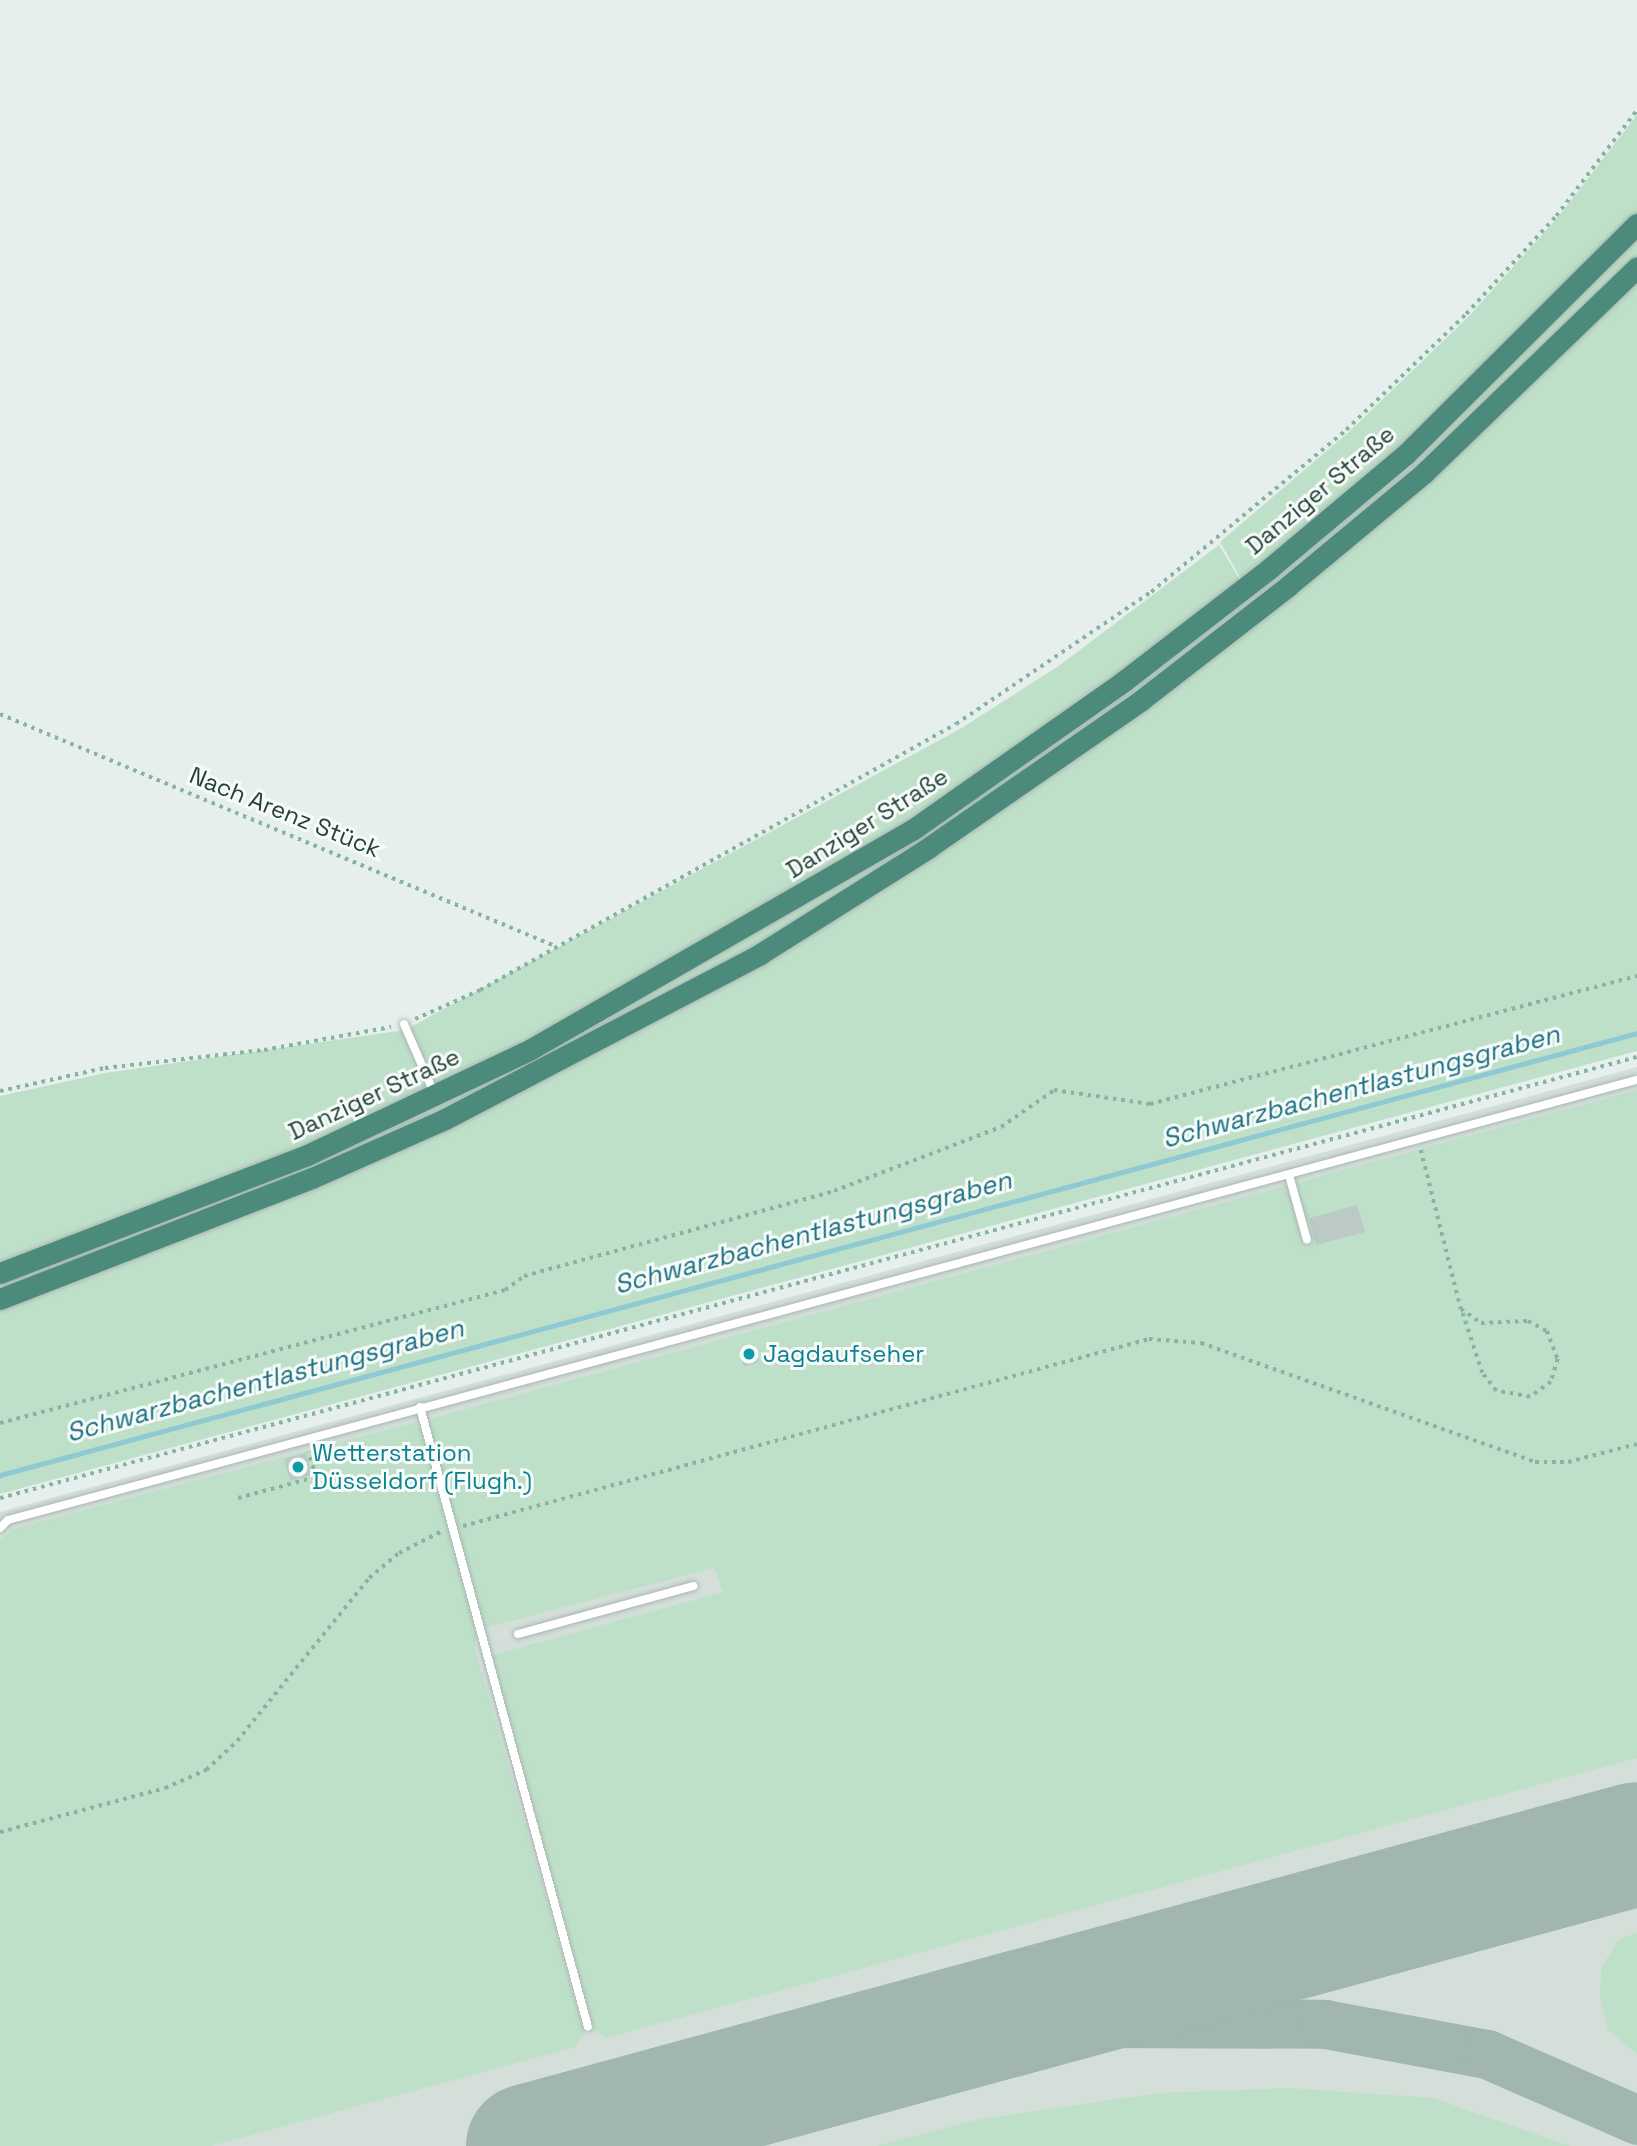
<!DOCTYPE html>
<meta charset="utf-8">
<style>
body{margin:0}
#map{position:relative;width:1637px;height:2146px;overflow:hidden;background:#e6efeb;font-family:"Space Grotesk",sans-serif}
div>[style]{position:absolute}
.built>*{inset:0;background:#d4dfda}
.green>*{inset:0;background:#bfe0c8}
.stream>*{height:5px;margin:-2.5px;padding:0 2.5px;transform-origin:2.5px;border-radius:2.5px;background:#8ec9d4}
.taxiway>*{height:49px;margin:-24.5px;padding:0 24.5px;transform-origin:24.5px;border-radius:24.5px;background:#a2b6b0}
.runway>*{height:124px;margin:-62px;padding:0 62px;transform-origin:62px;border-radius:62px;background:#a2b6b0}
.building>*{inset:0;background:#bbcac4}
.path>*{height:3.5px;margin-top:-1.75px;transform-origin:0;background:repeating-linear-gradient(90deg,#86b3a5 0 3.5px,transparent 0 8.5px)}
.roads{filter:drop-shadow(0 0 2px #a8b8b2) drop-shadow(0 0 2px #a8b8b2)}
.service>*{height:8px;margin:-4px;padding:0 4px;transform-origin:4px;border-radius:4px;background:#fff}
.trunk>*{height:21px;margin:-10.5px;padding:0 10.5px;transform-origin:10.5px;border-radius:10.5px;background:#4c8a7c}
.dots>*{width:19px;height:19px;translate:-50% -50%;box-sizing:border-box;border:4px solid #f7fbf9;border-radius:50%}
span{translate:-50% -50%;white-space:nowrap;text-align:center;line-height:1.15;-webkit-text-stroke:6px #f7fbf9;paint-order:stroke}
.street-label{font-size:24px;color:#24423a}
.culture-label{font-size:24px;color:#0d838f}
.left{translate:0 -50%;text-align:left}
.water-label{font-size:26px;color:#1c6f80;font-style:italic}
</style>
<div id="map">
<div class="built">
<div style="clip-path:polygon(1637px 1067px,1637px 2146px,0 2146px,0 1512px)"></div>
</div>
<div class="green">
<div style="clip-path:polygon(1637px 115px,1637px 1051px,0 1494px,0 1096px,105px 1073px,405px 1030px,960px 729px,1060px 665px,1219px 545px,1265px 621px,1220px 542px,1349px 432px,1470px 315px,1559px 216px)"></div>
<div style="clip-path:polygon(1637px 1090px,1637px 1758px,606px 2038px,594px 2030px,492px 1655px,723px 1592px,714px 1568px,485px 1628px,429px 1427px,433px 1418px)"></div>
<div style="clip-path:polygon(412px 1423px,421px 1429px,477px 1635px,475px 1649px,584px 2032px,575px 2047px,211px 2146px,0 2146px,0 1542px,13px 1529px)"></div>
<div style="clip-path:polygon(1637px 1932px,1637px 2054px,1608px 2030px,1600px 1998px,1601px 1968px,1618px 1940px)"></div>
<div style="clip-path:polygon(1290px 2088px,1433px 2098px,1570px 2146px,876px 2146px,980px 2119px,1158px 2093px)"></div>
</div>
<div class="stream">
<div style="left:0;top:1475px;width:1696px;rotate:-15.11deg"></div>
</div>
<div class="taxiway">
<div style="left:832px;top:2063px;width:263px;rotate:-8.7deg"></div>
<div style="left:1092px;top:2023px;width:233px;rotate:0.2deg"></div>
<div style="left:1325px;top:2024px;width:165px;rotate:10.5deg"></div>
<div style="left:1487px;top:2054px;width:164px;rotate:23.7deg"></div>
</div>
<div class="runway">
<div style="left:528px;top:2146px;width:1149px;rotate:-15.23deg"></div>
</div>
<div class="building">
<div style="clip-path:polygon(1357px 1205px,1365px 1232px,1316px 1245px,1309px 1218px)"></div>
<div style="clip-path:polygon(754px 1344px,759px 1362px,744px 1367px,739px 1349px)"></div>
<div style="clip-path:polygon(306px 1453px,312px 1475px,290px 1481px,284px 1459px)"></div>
</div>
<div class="path">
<div style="left:0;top:714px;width:602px;rotate:22.69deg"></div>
<div style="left:415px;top:1019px;width:71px;rotate:-24deg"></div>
<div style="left:480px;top:990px;width:545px;rotate:-29.2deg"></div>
<div style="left:956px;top:724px;width:235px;rotate:-34.1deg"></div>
<div style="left:1151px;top:592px;width:254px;rotate:-39.7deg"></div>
<div style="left:1346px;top:430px;width:167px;rotate:-44deg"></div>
<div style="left:1466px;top:314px;width:133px;rotate:-47.4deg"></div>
<div style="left:1556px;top:216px;width:133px;rotate:-52.6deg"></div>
<div style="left:0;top:1091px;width:107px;rotate:-12.4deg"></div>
<div style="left:105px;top:1068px;width:160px;rotate:-6.5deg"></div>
<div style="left:264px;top:1050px;width:129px;rotate:-10.3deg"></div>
<div style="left:1421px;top:1150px;width:164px;rotate:75.9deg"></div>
<div style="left:1461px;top:1309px;width:24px;rotate:35deg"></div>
<div style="left:1481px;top:1323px;width:47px;rotate:-2.4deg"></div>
<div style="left:1528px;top:1321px;width:21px;rotate:28deg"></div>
<div style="left:1547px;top:1331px;width:30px;rotate:69deg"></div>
<div style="left:1558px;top:1359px;width:24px;rotate:107deg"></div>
<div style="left:1551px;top:1382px;width:26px;rotate:144deg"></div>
<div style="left:1530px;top:1397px;width:35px;rotate:-170deg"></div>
<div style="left:1496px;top:1391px;width:23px;rotate:-128deg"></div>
<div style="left:1482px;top:1373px;width:67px;rotate:-108.2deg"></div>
<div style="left:0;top:1423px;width:522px;rotate:-14.75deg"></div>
<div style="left:505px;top:1290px;width:24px;rotate:-36deg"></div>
<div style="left:524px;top:1276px;width:321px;rotate:-15.3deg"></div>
<div style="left:834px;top:1191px;width:179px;rotate:-21deg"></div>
<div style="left:1001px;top:1127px;width:65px;rotate:-34.9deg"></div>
<div style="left:1054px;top:1090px;width:97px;rotate:8.3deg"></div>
<div style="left:1150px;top:1104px;width:504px;rotate:-14.73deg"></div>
<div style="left:0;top:1498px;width:1695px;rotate:-15.08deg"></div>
<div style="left:238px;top:1498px;width:81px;rotate:-15.1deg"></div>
<div style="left:316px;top:1477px;width:26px;rotate:-108deg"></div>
<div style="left:463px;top:1526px;width:711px;rotate:-15.25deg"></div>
<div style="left:1149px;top:1339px;width:52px;rotate:4.4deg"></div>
<div style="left:1201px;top:1343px;width:355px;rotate:19.6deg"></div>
<div style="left:1535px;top:1462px;width:33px"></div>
<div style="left:1568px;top:1462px;width:71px;rotate:-14.6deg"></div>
<div style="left:0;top:1832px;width:171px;rotate:-14.9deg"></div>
<div style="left:165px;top:1788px;width:45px;rotate:-23.7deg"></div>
<div style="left:206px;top:1770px;width:42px;rotate:-43.1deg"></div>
<div style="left:237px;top:1741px;width:210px;rotate:-51deg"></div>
<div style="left:369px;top:1578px;width:39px;rotate:-40deg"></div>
<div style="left:399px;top:1553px;width:48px;rotate:-27.1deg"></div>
</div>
<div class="roads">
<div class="service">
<div style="left:404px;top:1024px;width:75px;rotate:66.5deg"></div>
<div style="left:1289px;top:1175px;width:67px;rotate:74.5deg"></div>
<div style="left:420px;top:1407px;width:642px;rotate:74.84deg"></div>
<div style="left:0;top:1528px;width:11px;rotate:-45deg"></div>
<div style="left:8px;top:1520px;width:1687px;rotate:-15.12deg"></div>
<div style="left:518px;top:1634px;width:182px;rotate:-15.3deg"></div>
</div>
<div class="trunk">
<div style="left:0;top:1273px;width:327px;rotate:-21deg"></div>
<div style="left:305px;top:1156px;width:250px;rotate:-25.3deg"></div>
<div style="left:531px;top:1049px;width:439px;rotate:-29.9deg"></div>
<div style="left:912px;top:830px;width:259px;rotate:-35.1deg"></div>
<div style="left:1124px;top:681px;width:185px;rotate:-37.7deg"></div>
<div style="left:1270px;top:568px;width:177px;rotate:-40deg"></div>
<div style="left:1406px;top:454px;width:326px;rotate:-44.9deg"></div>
<div style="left:0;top:1299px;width:335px;rotate:-21.2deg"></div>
<div style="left:312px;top:1178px;width:145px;rotate:-23.9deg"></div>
<div style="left:445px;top:1119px;width:356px;rotate:-27.6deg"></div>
<div style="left:760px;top:954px;width:199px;rotate:-32.2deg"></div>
<div style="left:928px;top:848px;width:258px;rotate:-34.7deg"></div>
<div style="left:1140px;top:701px;width:187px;rotate:-37.8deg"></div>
<div style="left:1288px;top:586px;width:177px;rotate:-39.7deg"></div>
<div style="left:1424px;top:473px;width:296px;rotate:-44deg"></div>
</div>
</div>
<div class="dots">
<div style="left:749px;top:1354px;background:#0f9aa8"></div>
<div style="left:298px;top:1467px;background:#0f9aa8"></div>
</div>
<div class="street-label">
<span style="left:1320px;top:490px;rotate:-40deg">Danziger Straße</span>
<span style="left:285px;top:812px;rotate:22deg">Nach Arenz Stück</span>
<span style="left:867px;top:823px;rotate:-32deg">Danziger Straße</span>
<span style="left:374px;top:1094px;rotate:-25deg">Danziger Straße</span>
</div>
<div class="culture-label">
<span class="left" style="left:763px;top:1354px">Jagdaufseher</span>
<span class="left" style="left:312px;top:1467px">Wetterstation<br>Düsseldorf (Flugh.)</span>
</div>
<div class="water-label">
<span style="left:1361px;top:1087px;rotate:-15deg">Schwarzbachentlastungsgraben</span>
<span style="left:813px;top:1233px;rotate:-15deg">Schwarzbachentlastungsgraben</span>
<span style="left:265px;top:1381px;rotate:-15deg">Schwarzbachentlastungsgraben</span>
</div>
</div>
